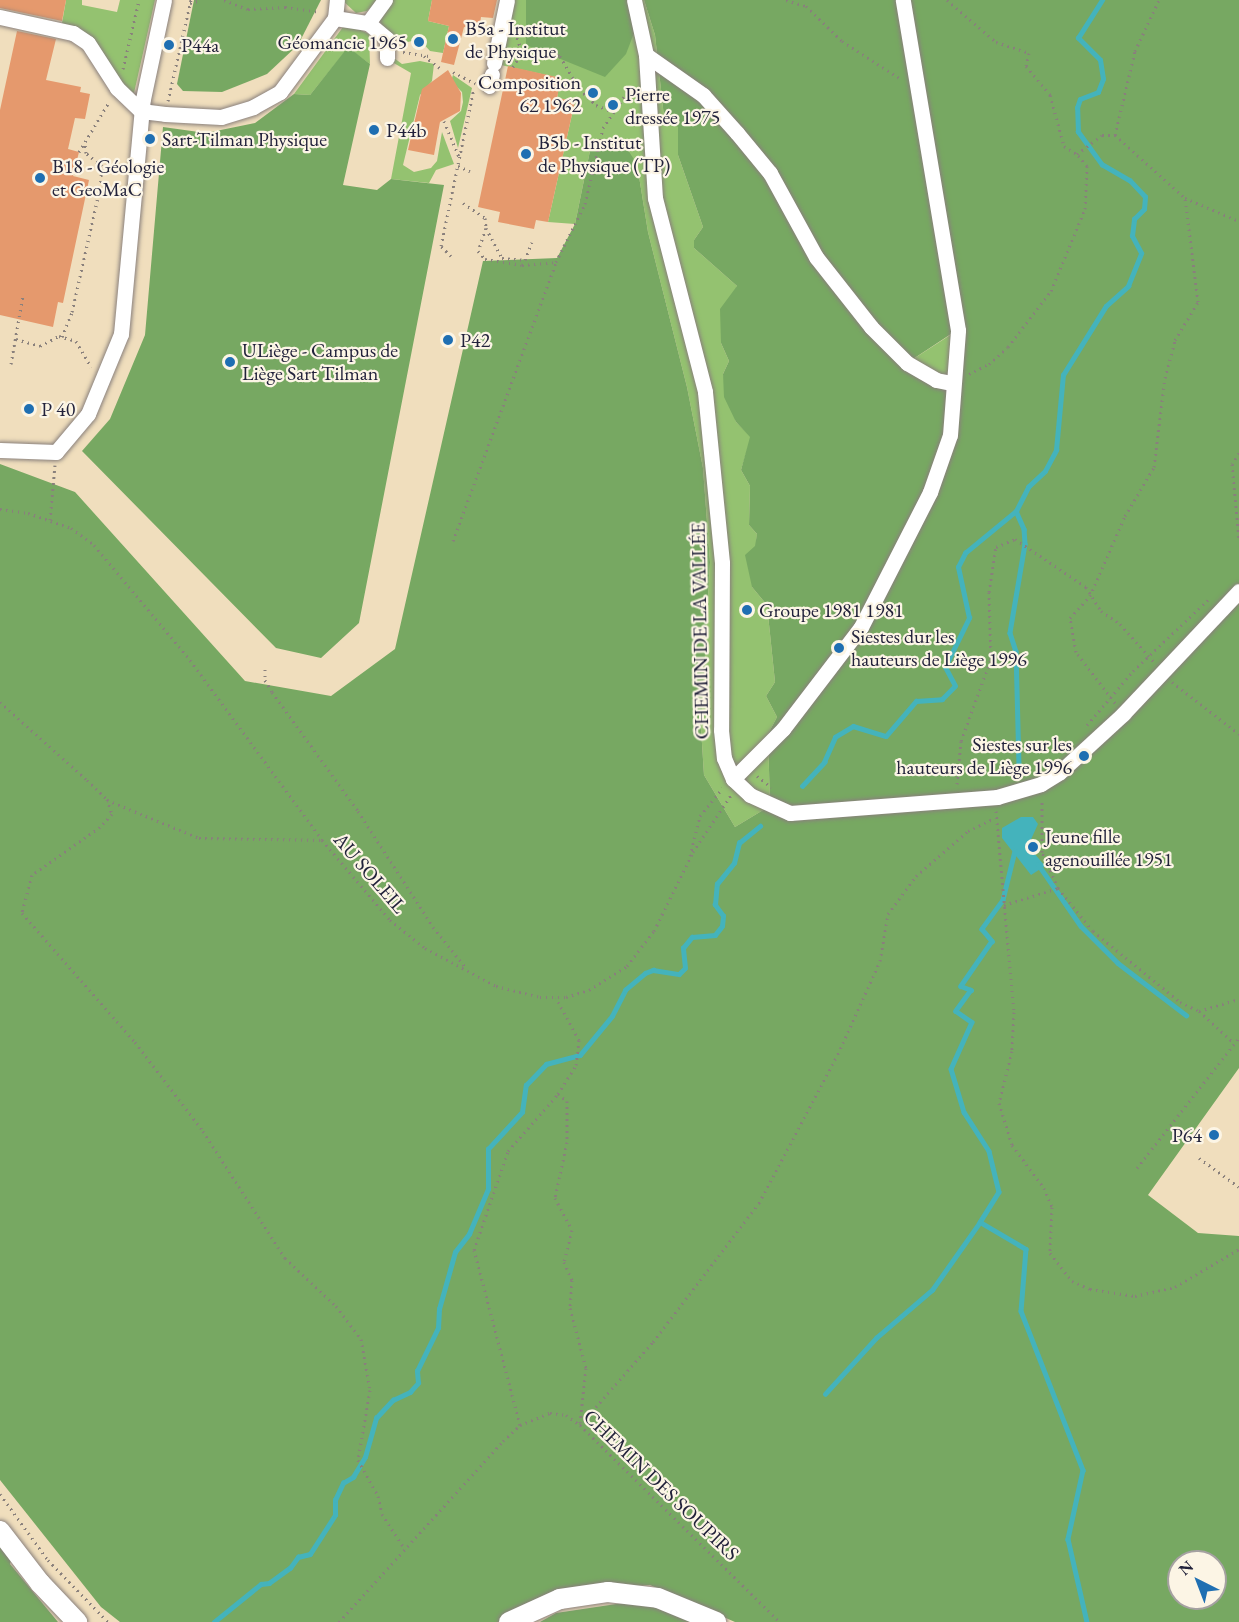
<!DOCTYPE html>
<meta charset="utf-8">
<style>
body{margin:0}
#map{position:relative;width:1239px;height:1622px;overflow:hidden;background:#f0debd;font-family:"EB Garamond",serif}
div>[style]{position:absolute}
.green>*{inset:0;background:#94c270}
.forest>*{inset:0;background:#77a862}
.water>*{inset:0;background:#44b3bc}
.stream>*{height:4.5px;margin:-2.25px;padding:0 2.25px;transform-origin:2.25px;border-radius:2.25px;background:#44b3bc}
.building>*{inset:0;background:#e5996d}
.path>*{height:3px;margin-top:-1.5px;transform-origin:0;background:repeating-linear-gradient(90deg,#89807c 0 1.5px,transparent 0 6px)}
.roads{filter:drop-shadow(0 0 2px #89807c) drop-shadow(0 0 2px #89807c)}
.minor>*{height:15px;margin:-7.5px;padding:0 7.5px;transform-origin:7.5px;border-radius:7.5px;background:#fff}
.major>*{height:20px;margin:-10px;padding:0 10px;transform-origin:10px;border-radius:10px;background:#fff}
.dots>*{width:16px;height:16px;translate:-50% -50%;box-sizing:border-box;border:3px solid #fcf5e5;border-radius:50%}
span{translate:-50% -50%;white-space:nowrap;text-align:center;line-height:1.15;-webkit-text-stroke:4.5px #fcf5e5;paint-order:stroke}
.poi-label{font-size:20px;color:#22223b}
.left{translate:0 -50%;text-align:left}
.right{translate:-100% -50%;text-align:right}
.street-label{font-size:20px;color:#22223b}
.north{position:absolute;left:1167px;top:1550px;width:60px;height:60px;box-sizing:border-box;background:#fcf5e5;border:2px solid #a5a1a1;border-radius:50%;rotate:318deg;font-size:16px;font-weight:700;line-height:24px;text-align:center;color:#22223b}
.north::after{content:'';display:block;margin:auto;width:21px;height:27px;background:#1f6fb2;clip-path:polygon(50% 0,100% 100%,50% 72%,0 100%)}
</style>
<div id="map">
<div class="green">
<div style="clip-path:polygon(66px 0,82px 0,82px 5px,117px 12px,120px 0,155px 0,134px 93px,120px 84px,62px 23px)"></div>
<div style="clip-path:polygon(342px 0,379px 0,367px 11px,356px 13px)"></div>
<div style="clip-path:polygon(390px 0,432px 0,428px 21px,449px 26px,443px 53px,430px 51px,419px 39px,408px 42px,394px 37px,383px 27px,379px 20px)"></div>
<div style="clip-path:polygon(511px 0,526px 0,526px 45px,628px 0,644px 0,655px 35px,664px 117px,678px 126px,678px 155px,703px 227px,694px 240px,694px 248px,737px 286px,721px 343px,729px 361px,723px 374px,736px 422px,751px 437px,741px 470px,750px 486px,749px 525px,757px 534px,752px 587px,767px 605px,775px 682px,766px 696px,777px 717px,768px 734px,770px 806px,735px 827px,704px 775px,701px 728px,710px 562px,703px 468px,687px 387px,648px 232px,637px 164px,592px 141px,575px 224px,548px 222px,575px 101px,557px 98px,560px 78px,496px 64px)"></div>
<div style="clip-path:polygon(352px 26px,369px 34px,370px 64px,348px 48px,310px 95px,294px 94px,343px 27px)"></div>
<div style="clip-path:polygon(394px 58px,402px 64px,420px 61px,434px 64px,432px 81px,420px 95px,403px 165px,414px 172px,431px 168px,437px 161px,442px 132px,454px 164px,436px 170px,429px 183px,391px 179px,411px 73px,392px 62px)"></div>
<div style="clip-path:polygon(453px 75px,472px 88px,458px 148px,450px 121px,461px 111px,463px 102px,462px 92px,451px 81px)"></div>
<div style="clip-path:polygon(958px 330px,951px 383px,907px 363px)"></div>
</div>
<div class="forest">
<div style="clip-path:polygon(194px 0,321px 0,298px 45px,267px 74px,222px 92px,183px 91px,177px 84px)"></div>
<div style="clip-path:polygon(526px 0,628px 0,634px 33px,626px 54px,605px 77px,526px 45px)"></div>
<div style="clip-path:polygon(evenodd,644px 0,1239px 0,1239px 1068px,1148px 1195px,1198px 1233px,1239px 1236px,1239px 1622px,735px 1622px,650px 1585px,566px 1591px,498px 1622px,120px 1622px,101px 1607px,0 1480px,0 464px,75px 492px,245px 681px,331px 696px,395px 649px,483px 261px,557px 258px,575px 224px,592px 141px,624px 144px,637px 164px,648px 232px,687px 387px,703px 468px,710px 562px,701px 728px,704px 775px,735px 827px,770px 806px,768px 734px,777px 717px,766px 696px,775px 682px,767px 605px,752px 587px,745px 555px,755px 546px,757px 534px,749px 525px,750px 486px,741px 470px,750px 437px,736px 422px,724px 397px,723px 374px,729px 361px,721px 343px,720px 309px,737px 286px,694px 248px,694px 240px,703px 227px,678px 155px,678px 127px,664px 117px,655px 35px,644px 0,957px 330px,951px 382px,907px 363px,957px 330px,644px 0,1179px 1562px,1215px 1562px,1215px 1598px,1179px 1598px,1179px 1562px)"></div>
<div style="clip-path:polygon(348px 47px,370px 64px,343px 185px,377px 190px,391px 179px,444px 185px,359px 623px,321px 658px,276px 648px,82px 451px,110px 419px,145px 335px,163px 127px,206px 133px,255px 123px,294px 94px,310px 95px)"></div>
<div style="clip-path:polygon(0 1540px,12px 1555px,10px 1564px,58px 1622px,0 1622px)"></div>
<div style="clip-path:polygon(643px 1600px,693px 1622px,540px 1622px,556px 1613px)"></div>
</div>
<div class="water">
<div style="clip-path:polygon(1021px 817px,1033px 817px,1038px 824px,1028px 846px,1045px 866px,1031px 875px,1002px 838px,1002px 828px)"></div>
</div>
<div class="stream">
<div style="left:1016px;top:511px;width:20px;rotate:66deg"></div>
<div style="left:1024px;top:529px;width:15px;rotate:86deg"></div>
<div style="left:1025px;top:544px;width:90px;rotate:99.6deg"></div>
<div style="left:1010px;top:633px;width:19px;rotate:72deg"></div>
<div style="left:1016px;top:651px;width:115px;rotate:88.5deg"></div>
<div style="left:802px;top:786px;width:33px;rotate:-47deg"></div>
<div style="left:824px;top:762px;width:27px;rotate:-66deg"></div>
<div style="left:835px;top:737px;width:21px;rotate:-31deg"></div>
<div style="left:853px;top:726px;width:34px;rotate:17deg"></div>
<div style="left:886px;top:736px;width:46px;rotate:-49.4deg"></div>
<div style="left:916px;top:701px;width:26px;rotate:-4deg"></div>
<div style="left:942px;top:699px;width:18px;rotate:-45deg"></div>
<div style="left:955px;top:686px;width:21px;rotate:-118deg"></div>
<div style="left:945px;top:667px;width:55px;rotate:-63.9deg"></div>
<div style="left:969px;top:618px;width:52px;rotate:-102.2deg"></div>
<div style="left:958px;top:567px;width:16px;rotate:-63deg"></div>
<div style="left:965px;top:553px;width:66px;rotate:-39.5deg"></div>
<div style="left:1016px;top:511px;width:27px;rotate:-63deg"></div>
<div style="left:1028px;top:487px;width:23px;rotate:-43deg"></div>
<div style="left:1045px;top:471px;width:24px;rotate:-62deg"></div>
<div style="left:1056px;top:450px;width:75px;rotate:-84.7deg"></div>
<div style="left:1063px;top:375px;width:81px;rotate:-58.1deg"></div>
<div style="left:1106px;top:306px;width:30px;rotate:-42deg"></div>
<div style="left:1128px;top:286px;width:35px;rotate:-68deg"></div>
<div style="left:1141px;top:253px;width:19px;rotate:-118deg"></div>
<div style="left:1132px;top:236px;width:17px;rotate:-83deg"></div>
<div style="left:1134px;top:219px;width:14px;rotate:-45deg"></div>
<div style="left:1144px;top:209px;width:12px;rotate:-85deg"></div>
<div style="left:1145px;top:197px;width:22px;rotate:-133deg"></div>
<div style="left:1130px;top:181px;width:32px;rotate:-150deg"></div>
<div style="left:1102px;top:165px;width:41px;rotate:-126deg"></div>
<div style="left:1078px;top:132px;width:24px;rotate:-92deg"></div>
<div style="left:1077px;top:108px;width:9px;rotate:-72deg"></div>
<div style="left:1080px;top:99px;width:19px;rotate:-21deg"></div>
<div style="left:1098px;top:92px;width:14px;rotate:-69deg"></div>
<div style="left:1103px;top:79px;width:19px;rotate:-99deg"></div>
<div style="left:1100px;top:60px;width:31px;rotate:-135deg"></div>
<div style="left:1078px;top:38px;width:45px;rotate:-57.7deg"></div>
<div style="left:1015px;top:851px;width:50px;rotate:103.8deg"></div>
<div style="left:1003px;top:900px;width:36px;rotate:126deg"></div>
<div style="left:982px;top:929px;width:16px;rotate:50deg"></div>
<div style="left:992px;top:941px;width:55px;rotate:124.6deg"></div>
<div style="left:961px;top:986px;width:11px;rotate:22deg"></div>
<div style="left:971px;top:990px;width:26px;rotate:126deg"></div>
<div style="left:956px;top:1011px;width:19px;rotate:35deg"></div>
<div style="left:972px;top:1022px;width:51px;rotate:114.1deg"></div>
<div style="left:951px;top:1069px;width:45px;rotate:73.2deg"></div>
<div style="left:964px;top:1112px;width:46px;rotate:57.3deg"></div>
<div style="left:989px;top:1151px;width:42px;rotate:76.3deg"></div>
<div style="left:999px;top:1192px;width:36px;rotate:122deg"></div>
<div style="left:980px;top:1222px;width:53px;rotate:30.4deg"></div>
<div style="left:1026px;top:1249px;width:62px;rotate:94.6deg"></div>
<div style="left:1021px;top:1311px;width:171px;rotate:68.7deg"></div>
<div style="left:1083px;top:1470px;width:71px;rotate:102.3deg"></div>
<div style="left:1068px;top:1539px;width:85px;rotate:77.1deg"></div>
<div style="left:1038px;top:864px;width:75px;rotate:55.3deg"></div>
<div style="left:1081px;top:926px;width:52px;rotate:45deg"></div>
<div style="left:1118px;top:963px;width:86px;rotate:37.4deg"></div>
<div style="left:825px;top:1394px;width:76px;rotate:-47.7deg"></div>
<div style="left:876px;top:1338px;width:74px;rotate:-40.6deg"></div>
<div style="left:932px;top:1290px;width:83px;rotate:-54.8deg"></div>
<div style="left:214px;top:1622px;width:60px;rotate:-39deg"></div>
<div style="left:261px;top:1584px;width:8px;rotate:-7deg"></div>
<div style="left:269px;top:1583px;width:26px;rotate:-36deg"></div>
<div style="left:290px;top:1568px;width:14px;rotate:-54deg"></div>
<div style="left:298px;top:1557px;width:12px;rotate:-14deg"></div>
<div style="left:310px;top:1554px;width:46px;rotate:-57.3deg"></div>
<div style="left:335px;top:1515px;width:15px;rotate:-90deg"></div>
<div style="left:335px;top:1500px;width:19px;rotate:-65deg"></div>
<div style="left:343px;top:1483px;width:12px;rotate:-31deg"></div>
<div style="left:353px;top:1477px;width:23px;rotate:-59deg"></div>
<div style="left:365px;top:1457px;width:41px;rotate:-74.2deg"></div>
<div style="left:376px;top:1418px;width:25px;rotate:-47deg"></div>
<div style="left:393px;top:1400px;width:19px;rotate:-25deg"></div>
<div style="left:410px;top:1392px;width:12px;rotate:-48deg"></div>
<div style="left:418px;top:1383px;width:12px;rotate:-95deg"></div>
<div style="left:417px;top:1371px;width:48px;rotate:-64deg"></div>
<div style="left:438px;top:1328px;width:19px;rotate:-87deg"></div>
<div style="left:439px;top:1309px;width:59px;rotate:-74.3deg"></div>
<div style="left:455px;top:1252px;width:23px;rotate:-52deg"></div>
<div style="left:469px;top:1234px;width:49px;rotate:-67.1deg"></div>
<div style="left:488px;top:1189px;width:40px;rotate:-90deg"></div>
<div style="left:488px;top:1149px;width:50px;rotate:-47.4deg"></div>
<div style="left:522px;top:1112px;width:27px;rotate:-82deg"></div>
<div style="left:526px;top:1085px;width:29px;rotate:-46deg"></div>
<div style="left:546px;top:1064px;width:35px;rotate:-15deg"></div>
<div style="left:580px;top:1055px;width:50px;rotate:-50.6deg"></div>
<div style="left:612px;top:1016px;width:29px;rotate:-63deg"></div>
<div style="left:625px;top:990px;width:26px;rotate:-40deg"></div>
<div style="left:645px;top:973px;width:9px;rotate:-21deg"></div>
<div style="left:653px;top:970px;width:26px;rotate:9deg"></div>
<div style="left:679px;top:974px;width:8px;rotate:-45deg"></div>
<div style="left:685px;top:968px;width:20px;rotate:-96deg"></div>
<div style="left:683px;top:948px;width:14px;rotate:-51deg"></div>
<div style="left:692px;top:937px;width:23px;rotate:-5deg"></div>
<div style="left:715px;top:935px;width:11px;rotate:-52deg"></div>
<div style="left:722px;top:926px;width:10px;rotate:-84deg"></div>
<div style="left:723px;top:916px;width:14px;rotate:-126deg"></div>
<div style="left:715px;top:905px;width:21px;rotate:-85deg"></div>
<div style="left:717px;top:884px;width:27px;rotate:-51deg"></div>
<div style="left:734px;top:863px;width:21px;rotate:-76deg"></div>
<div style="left:739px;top:843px;width:27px;rotate:-39deg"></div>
</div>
<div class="building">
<div style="clip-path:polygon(0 0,66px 0,62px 21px,0 8px)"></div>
<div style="clip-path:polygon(432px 0,497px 0,493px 18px,481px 17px,479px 30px,464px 27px,454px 65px,441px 62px,449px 26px,428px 21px)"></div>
<div style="clip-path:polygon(17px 31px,56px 39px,46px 80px,81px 87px,80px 92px,90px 94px,85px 119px,75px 118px,68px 149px,79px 152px,73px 176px,89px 180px,63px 303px,58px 302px,53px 327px,0 315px,0 110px)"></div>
<div style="clip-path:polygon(508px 66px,561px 78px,557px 98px,575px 101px,548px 222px,536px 220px,534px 229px,498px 222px,500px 212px,478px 207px)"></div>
<div style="clip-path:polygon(448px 70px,461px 93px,460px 111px,440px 122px,434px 155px,408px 150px,422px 89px)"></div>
</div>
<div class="path">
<div style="left:224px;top:0;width:26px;rotate:21deg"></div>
<div style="left:248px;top:9px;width:37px;rotate:-3deg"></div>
<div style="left:285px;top:7px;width:35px;rotate:8deg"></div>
<div style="left:786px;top:0;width:21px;rotate:17deg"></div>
<div style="left:806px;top:6px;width:50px;rotate:44.2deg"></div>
<div style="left:842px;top:41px;width:70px;rotate:32.8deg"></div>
<div style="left:947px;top:0;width:65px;rotate:40.6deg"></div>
<div style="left:996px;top:42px;width:35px;rotate:18deg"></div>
<div style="left:1029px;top:53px;width:13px;rotate:103deg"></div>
<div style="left:1026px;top:66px;width:38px;rotate:50deg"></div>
<div style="left:1050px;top:95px;width:53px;rotate:74.6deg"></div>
<div style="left:1064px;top:146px;width:15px;rotate:32deg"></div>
<div style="left:1077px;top:154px;width:31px;rotate:-37deg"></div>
<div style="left:1102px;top:135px;width:13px"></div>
<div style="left:1115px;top:135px;width:94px;rotate:42deg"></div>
<div style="left:1185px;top:198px;width:59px;rotate:23.1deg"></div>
<div style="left:190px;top:3px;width:12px;rotate:-14deg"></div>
<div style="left:515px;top:32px;width:21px;rotate:71deg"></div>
<div style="left:522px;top:52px;width:15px;rotate:16deg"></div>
<div style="left:536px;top:56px;width:9px;rotate:-54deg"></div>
<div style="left:541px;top:49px;width:20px;rotate:20deg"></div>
<div style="left:560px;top:56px;width:38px;rotate:60deg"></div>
<div style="left:579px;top:89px;width:23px;rotate:43deg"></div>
<div style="left:596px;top:105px;width:18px;rotate:22deg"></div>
<div style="left:403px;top:52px;width:26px;rotate:9deg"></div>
<div style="left:424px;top:56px;width:21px;rotate:37deg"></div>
<div style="left:513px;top:67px;width:17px;rotate:-59deg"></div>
<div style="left:123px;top:69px;width:71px;rotate:-76.9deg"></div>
<div style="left:453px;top:72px;width:25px;rotate:27deg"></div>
<div style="left:504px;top:83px;width:8px;rotate:7deg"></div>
<div style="left:168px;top:101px;width:104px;rotate:-77.2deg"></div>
<div style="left:444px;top:121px;width:41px;rotate:67.2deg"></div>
<div style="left:1115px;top:135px;width:86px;rotate:-76.6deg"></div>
<div style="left:1135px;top:51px;width:56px;rotate:-64.8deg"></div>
<div style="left:79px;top:152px;width:58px;rotate:-59deg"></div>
<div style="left:458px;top:166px;width:13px;rotate:23deg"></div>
<div style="left:463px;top:203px;width:27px;rotate:34deg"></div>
<div style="left:485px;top:218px;width:10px;rotate:84deg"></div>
<div style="left:486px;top:228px;width:34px;rotate:62deg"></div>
<div style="left:502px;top:258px;width:23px;rotate:5deg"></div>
<div style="left:525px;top:260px;width:19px;rotate:-69deg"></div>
<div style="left:486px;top:228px;width:24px;rotate:109deg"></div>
<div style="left:478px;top:251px;width:11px;rotate:49deg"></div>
<div style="left:485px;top:259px;width:37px;rotate:9deg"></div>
<div style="left:522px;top:265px;width:33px;rotate:-5deg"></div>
<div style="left:451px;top:256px;width:14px;rotate:-135deg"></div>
<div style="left:441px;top:246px;width:161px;rotate:-78.2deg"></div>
<div style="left:62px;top:337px;width:27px;rotate:-68deg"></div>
<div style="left:72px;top:312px;width:127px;rotate:-77.3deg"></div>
<div style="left:100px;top:188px;width:22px;rotate:-85deg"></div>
<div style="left:102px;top:166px;width:21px;rotate:-141deg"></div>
<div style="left:86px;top:153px;width:11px;rotate:-95deg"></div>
<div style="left:16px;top:339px;width:25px;rotate:16deg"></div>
<div style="left:40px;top:346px;width:21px;rotate:-28deg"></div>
<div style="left:59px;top:336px;width:18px;rotate:16deg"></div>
<div style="left:76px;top:341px;width:30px;rotate:60deg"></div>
<div style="left:11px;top:364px;width:70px;rotate:-80.1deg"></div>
<div style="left:969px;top:374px;width:22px;rotate:-27deg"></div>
<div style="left:989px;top:364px;width:25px;rotate:-42deg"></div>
<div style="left:1008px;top:347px;width:71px;rotate:-52.5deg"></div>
<div style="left:1051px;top:291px;width:89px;rotate:-67.5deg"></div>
<div style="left:1085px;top:209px;width:43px;rotate:-87.3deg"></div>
<div style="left:1087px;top:166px;width:16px;rotate:-130deg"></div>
<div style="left:1239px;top:453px;width:13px;rotate:122deg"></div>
<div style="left:1232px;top:464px;width:75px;rotate:84.7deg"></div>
<div style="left:0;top:509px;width:28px;rotate:8deg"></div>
<div style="left:28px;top:513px;width:46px;rotate:19.2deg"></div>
<div style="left:71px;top:528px;width:29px;rotate:36deg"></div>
<div style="left:94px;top:545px;width:150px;rotate:50.1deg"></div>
<div style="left:190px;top:660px;width:223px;rotate:53.7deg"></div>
<div style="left:322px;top:840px;width:105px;rotate:49.6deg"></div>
<div style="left:390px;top:920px;width:45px;rotate:38.7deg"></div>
<div style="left:425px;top:948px;width:81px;rotate:28.2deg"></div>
<div style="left:496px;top:986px;width:45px;rotate:14deg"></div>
<div style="left:540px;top:997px;width:26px"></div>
<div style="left:566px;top:997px;width:24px;rotate:-17deg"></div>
<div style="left:589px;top:990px;width:45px;rotate:-32.3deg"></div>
<div style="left:627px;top:966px;width:44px;rotate:-52.4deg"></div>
<div style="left:654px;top:931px;width:88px;rotate:-63.7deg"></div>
<div style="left:693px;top:852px;width:69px;rotate:-56.3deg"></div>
<div style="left:50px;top:520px;width:55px;rotate:-84.8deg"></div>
<div style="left:453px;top:541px;width:297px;rotate:-69.7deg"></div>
<div style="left:556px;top:262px;width:65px;rotate:-63.4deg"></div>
<div style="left:585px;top:204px;width:78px;rotate:-76.7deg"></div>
<div style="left:603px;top:128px;width:52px;rotate:-56deg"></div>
<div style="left:265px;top:669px;width:11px;rotate:90deg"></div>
<div style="left:265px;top:680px;width:14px;rotate:60deg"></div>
<div style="left:272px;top:692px;width:147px;rotate:54.1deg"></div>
<div style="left:358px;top:811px;width:138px;rotate:57.1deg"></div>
<div style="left:433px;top:927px;width:54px;rotate:51deg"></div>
<div style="left:1172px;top:682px;width:85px;rotate:37.8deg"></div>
<div style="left:0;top:702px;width:117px;rotate:41.9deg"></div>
<div style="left:87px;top:780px;width:28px;rotate:44deg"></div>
<div style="left:107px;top:799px;width:16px;rotate:72deg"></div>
<div style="left:112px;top:814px;width:18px;rotate:133deg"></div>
<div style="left:100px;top:827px;width:83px;rotate:144.8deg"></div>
<div style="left:32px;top:875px;width:39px;rotate:105deg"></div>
<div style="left:22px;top:913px;width:171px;rotate:48.8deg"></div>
<div style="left:135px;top:1042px;width:112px;rotate:52.6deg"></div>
<div style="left:203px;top:1131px;width:151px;rotate:57.2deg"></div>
<div style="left:285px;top:1258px;width:70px;rotate:43.3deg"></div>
<div style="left:336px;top:1306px;width:41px;rotate:52.9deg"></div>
<div style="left:361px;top:1339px;width:52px;rotate:80deg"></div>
<div style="left:370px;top:1390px;width:71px;rotate:99.7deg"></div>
<div style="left:358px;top:1460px;width:41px;rotate:60.9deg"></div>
<div style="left:378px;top:1496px;width:18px;rotate:77deg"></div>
<div style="left:382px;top:1514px;width:42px;rotate:56.7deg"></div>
<div style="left:1115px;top:703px;width:64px;rotate:-127.4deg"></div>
<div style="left:1076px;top:652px;width:35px;rotate:-100deg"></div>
<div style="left:1070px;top:618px;width:30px;rotate:-48deg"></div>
<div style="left:1090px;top:596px;width:87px;rotate:-66.4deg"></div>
<div style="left:1125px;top:516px;width:57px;rotate:-59.4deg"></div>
<div style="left:1154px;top:467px;width:90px;rotate:-83deg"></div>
<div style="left:1165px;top:378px;width:39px;rotate:-75deg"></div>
<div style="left:1175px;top:340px;width:44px;rotate:-58.8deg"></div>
<div style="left:1198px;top:302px;width:105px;rotate:-97.1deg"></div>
<div style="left:1087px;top:725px;width:71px;rotate:-49.6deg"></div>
<div style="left:1133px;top:671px;width:105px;rotate:-43.5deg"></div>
<div style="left:757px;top:776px;width:18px;rotate:38deg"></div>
<div style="left:957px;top:784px;width:43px;rotate:-84.7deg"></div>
<div style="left:961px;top:741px;width:87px;rotate:-69.9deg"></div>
<div style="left:991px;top:659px;width:67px;rotate:-91.7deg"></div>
<div style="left:989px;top:592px;width:46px;rotate:-81.2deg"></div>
<div style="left:996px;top:547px;width:21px;rotate:-23deg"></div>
<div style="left:1015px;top:539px;width:86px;rotate:34.1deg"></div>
<div style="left:1086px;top:587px;width:28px;rotate:58deg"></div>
<div style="left:1101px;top:611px;width:23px;rotate:34deg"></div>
<div style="left:1120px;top:624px;width:51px;rotate:48.2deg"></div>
<div style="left:107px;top:800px;width:100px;rotate:22.4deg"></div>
<div style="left:199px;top:838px;width:123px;rotate:0.9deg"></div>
<div style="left:996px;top:811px;width:202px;rotate:84.9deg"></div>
<div style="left:1014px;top:1012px;width:39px;rotate:93deg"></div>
<div style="left:1012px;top:1051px;width:54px;rotate:104deg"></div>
<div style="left:999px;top:1103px;width:44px;rotate:72.8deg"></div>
<div style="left:1012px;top:1145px;width:54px;rotate:53.3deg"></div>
<div style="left:1044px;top:1188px;width:21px;rotate:67deg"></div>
<div style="left:1052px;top:1207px;width:46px;rotate:92.5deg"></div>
<div style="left:1050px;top:1253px;width:36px;rotate:52deg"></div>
<div style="left:1072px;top:1281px;width:20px;rotate:24deg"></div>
<div style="left:1090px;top:1289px;width:46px;rotate:8.8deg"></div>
<div style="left:1135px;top:1296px;width:41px;rotate:-12.7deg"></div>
<div style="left:1175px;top:1287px;width:74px;rotate:-30.7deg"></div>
<div style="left:690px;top:856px;width:41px;rotate:-76deg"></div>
<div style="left:700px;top:816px;width:36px;rotate:-51deg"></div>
<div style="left:1058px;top:888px;width:55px;rotate:50.9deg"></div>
<div style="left:1093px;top:931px;width:112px;rotate:39.2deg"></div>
<div style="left:1180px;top:1002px;width:21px;rotate:25deg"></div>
<div style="left:1199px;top:1011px;width:42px;rotate:-16.7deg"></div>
<div style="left:1004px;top:905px;width:57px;rotate:-17.5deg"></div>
<div style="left:1058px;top:888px;width:39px;rotate:-114deg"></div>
<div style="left:1042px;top:852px;width:53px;rotate:-90deg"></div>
<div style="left:1199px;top:1011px;width:46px;rotate:42.4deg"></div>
<div style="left:558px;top:1094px;width:11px;rotate:38deg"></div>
<div style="left:567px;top:1101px;width:41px;rotate:90deg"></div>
<div style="left:567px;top:1142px;width:57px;rotate:102.1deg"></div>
<div style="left:555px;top:1198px;width:36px;rotate:62deg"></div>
<div style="left:572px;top:1230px;width:33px;rotate:104deg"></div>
<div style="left:564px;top:1262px;width:20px;rotate:66deg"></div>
<div style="left:572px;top:1280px;width:28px;rotate:94deg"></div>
<div style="left:570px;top:1308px;width:62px;rotate:75.1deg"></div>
<div style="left:586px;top:1368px;width:55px;rotate:96.2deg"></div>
<div style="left:1199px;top:1158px;width:49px;rotate:35.9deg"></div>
<div style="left:1137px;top:1168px;width:165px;rotate:-51.9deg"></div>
<div style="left:520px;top:1425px;width:181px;rotate:-104.7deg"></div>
<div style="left:474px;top:1250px;width:105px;rotate:-71deg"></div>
<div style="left:508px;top:1151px;width:76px;rotate:-48.7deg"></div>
<div style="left:558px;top:1094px;width:34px;rotate:-58deg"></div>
<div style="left:576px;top:1065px;width:25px;rotate:-83deg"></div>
<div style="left:579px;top:1040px;width:48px;rotate:-118.7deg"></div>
<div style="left:580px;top:1425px;width:111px;rotate:-48.7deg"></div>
<div style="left:653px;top:1342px;width:175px;rotate:-52.7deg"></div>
<div style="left:759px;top:1203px;width:169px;rotate:-62.1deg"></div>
<div style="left:838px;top:1054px;width:102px;rotate:-65.7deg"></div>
<div style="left:880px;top:961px;width:48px;rotate:-80.3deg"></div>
<div style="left:888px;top:914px;width:47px;rotate:-53.6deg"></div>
<div style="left:916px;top:876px;width:69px;rotate:-40.9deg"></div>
<div style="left:968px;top:831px;width:30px;rotate:-26deg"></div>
<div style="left:0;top:1494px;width:82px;rotate:54deg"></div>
<div style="left:48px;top:1560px;width:86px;rotate:45.9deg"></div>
<div style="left:339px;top:1622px;width:244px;rotate:-47.8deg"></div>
<div style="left:503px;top:1441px;width:23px;rotate:-43deg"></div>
<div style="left:520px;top:1425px;width:32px;rotate:-22deg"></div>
<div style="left:550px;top:1413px;width:16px;rotate:7deg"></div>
<div style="left:566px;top:1415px;width:17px;rotate:36deg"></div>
<div style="left:580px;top:1425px;width:281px;rotate:44.6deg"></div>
</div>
<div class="roads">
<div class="minor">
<div style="left:634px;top:0;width:56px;rotate:77.7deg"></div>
<div style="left:646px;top:55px;width:143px;rotate:86.4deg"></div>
<div style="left:655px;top:198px;width:200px;rotate:75.5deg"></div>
<div style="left:705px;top:392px;width:172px;rotate:84.3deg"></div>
<div style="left:722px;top:563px;width:167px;rotate:90.3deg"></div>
<div style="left:721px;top:730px;width:28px;rotate:84deg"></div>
<div style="left:724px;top:758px;width:23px;rotate:67deg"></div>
<div style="left:733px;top:779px;width:23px;rotate:43deg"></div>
<div style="left:750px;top:795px;width:44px;rotate:24.2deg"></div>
<div style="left:790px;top:813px;width:208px;rotate:-4.4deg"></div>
<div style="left:997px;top:797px;width:46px;rotate:-16.5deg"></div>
<div style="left:1041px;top:784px;width:22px;rotate:-32deg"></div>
<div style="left:1060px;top:772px;width:86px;rotate:-42.6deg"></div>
<div style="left:1123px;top:714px;width:169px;rotate:-46.7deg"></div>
<div style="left:0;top:17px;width:75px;rotate:12.4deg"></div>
<div style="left:73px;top:33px;width:18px;rotate:34deg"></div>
<div style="left:88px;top:43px;width:54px;rotate:57.2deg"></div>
<div style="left:117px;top:88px;width:33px;rotate:44deg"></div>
<div style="left:141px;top:111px;width:24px;rotate:7deg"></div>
<div style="left:165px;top:114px;width:56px;rotate:3.1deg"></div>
<div style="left:221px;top:117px;width:34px;rotate:-17deg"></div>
<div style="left:253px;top:107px;width:31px;rotate:-29deg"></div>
<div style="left:280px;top:92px;width:92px;rotate:-53.4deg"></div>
<div style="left:335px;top:18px;width:33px;rotate:9deg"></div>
<div style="left:368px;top:23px;width:25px;rotate:40deg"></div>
<div style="left:387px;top:39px;width:19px;rotate:90deg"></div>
<div style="left:335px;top:18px;width:18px;rotate:-84deg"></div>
<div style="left:368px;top:23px;width:29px;rotate:-54deg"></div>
<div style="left:646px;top:55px;width:70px;rotate:35.1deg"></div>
<div style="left:703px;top:95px;width:51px;rotate:48.2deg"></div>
<div style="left:737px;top:133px;width:52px;rotate:50.5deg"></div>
<div style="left:770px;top:173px;width:96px;rotate:61.3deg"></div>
<div style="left:816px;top:257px;width:89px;rotate:51.8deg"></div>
<div style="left:871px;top:327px;width:51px;rotate:45deg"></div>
<div style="left:907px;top:363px;width:34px;rotate:30deg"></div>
<div style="left:936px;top:380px;width:15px;rotate:11deg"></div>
<div style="left:494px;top:63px;width:64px;rotate:-78.3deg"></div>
<div style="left:489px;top:86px;width:12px;rotate:-76deg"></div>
<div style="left:0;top:450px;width:56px;rotate:2deg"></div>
<div style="left:56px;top:452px;width:50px;rotate:-49.9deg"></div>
<div style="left:88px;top:414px;width:87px;rotate:-67.6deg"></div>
<div style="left:121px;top:334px;width:236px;rotate:-84.7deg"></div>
<div style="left:143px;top:99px;width:101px;rotate:-78deg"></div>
<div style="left:733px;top:779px;width:71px;rotate:-45deg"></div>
<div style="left:783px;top:729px;width:128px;rotate:-52.6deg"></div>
<div style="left:861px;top:627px;width:152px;rotate:-62.9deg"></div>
<div style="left:930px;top:492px;width:60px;rotate:-70.7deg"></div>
<div style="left:950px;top:435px;width:105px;rotate:-85.6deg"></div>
<div style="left:958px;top:330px;width:335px;rotate:-99.5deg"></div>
</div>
<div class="major">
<div style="left:0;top:1531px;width:66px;rotate:52.4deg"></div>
<div style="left:40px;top:1583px;width:54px;rotate:46.5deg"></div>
<div style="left:509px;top:1622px;width:56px;rotate:-24.3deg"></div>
<div style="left:560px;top:1599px;width:49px;rotate:-8.3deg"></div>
<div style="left:608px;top:1592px;width:50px;rotate:6.8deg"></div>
<div style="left:658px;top:1598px;width:63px;rotate:22.5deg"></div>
</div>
</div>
<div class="dots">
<div style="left:453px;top:39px;background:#1f6fb2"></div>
<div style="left:419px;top:42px;background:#1f6fb2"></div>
<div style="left:169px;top:45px;background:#1f6fb2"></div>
<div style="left:593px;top:93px;background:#1f6fb2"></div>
<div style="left:613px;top:105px;background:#1f6fb2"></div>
<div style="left:374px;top:130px;background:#1f6fb2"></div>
<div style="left:150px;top:139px;background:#1f6fb2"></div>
<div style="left:526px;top:154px;background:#1f6fb2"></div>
<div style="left:40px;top:178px;background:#1f6fb2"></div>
<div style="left:448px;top:340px;background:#1f6fb2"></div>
<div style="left:230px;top:362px;background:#1f6fb2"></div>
<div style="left:29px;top:409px;background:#1f6fb2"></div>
<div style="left:747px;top:610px;background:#1f6fb2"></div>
<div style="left:839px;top:648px;background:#1f6fb2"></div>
<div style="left:1084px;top:756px;background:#1f6fb2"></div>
<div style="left:1033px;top:847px;background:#1f6fb2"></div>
<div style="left:1214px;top:1135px;background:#1f6fb2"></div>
</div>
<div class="poi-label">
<span class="left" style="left:465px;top:40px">B5a - Institut<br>de Physique</span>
<span class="right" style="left:407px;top:42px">Géomancie 1965</span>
<span class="left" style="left:181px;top:45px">P44a</span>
<span class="right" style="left:581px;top:94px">Composition<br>62 1962</span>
<span class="left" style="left:625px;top:106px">Pierre<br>dressée 1975</span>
<span class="left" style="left:386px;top:130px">P44b</span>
<span class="left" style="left:162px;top:139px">Sart-Tilman Physique</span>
<span class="left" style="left:538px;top:154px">B5b - Institut<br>de Physique (TP)</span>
<span class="left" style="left:52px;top:178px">B18 - Géologie<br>et GeoMaC</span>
<span class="left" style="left:460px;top:340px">P42</span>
<span class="left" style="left:242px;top:362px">ULiège - Campus de<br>Liège Sart Tilman</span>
<span class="left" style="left:41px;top:409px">P 40</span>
<span class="left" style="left:759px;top:610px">Groupe 1981 1981</span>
<span class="left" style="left:851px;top:648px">Siestes dur les<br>hauteurs de Liège 1996</span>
<span class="right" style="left:1072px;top:756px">Siestes sur les<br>hauteurs de Liège 1996</span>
<span class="left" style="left:1045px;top:848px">Jeune fille<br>agenouillée 1951</span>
<span class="right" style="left:1202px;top:1135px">P64</span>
</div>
<div class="street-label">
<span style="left:700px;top:631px;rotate:-91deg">CHEMIN DE LA VALLÉE</span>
<span style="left:370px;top:873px;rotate:49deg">AU SOLEIL</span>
<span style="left:661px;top:1485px;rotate:44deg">CHEMIN DES SOUPIRS</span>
</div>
<div class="north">N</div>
</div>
